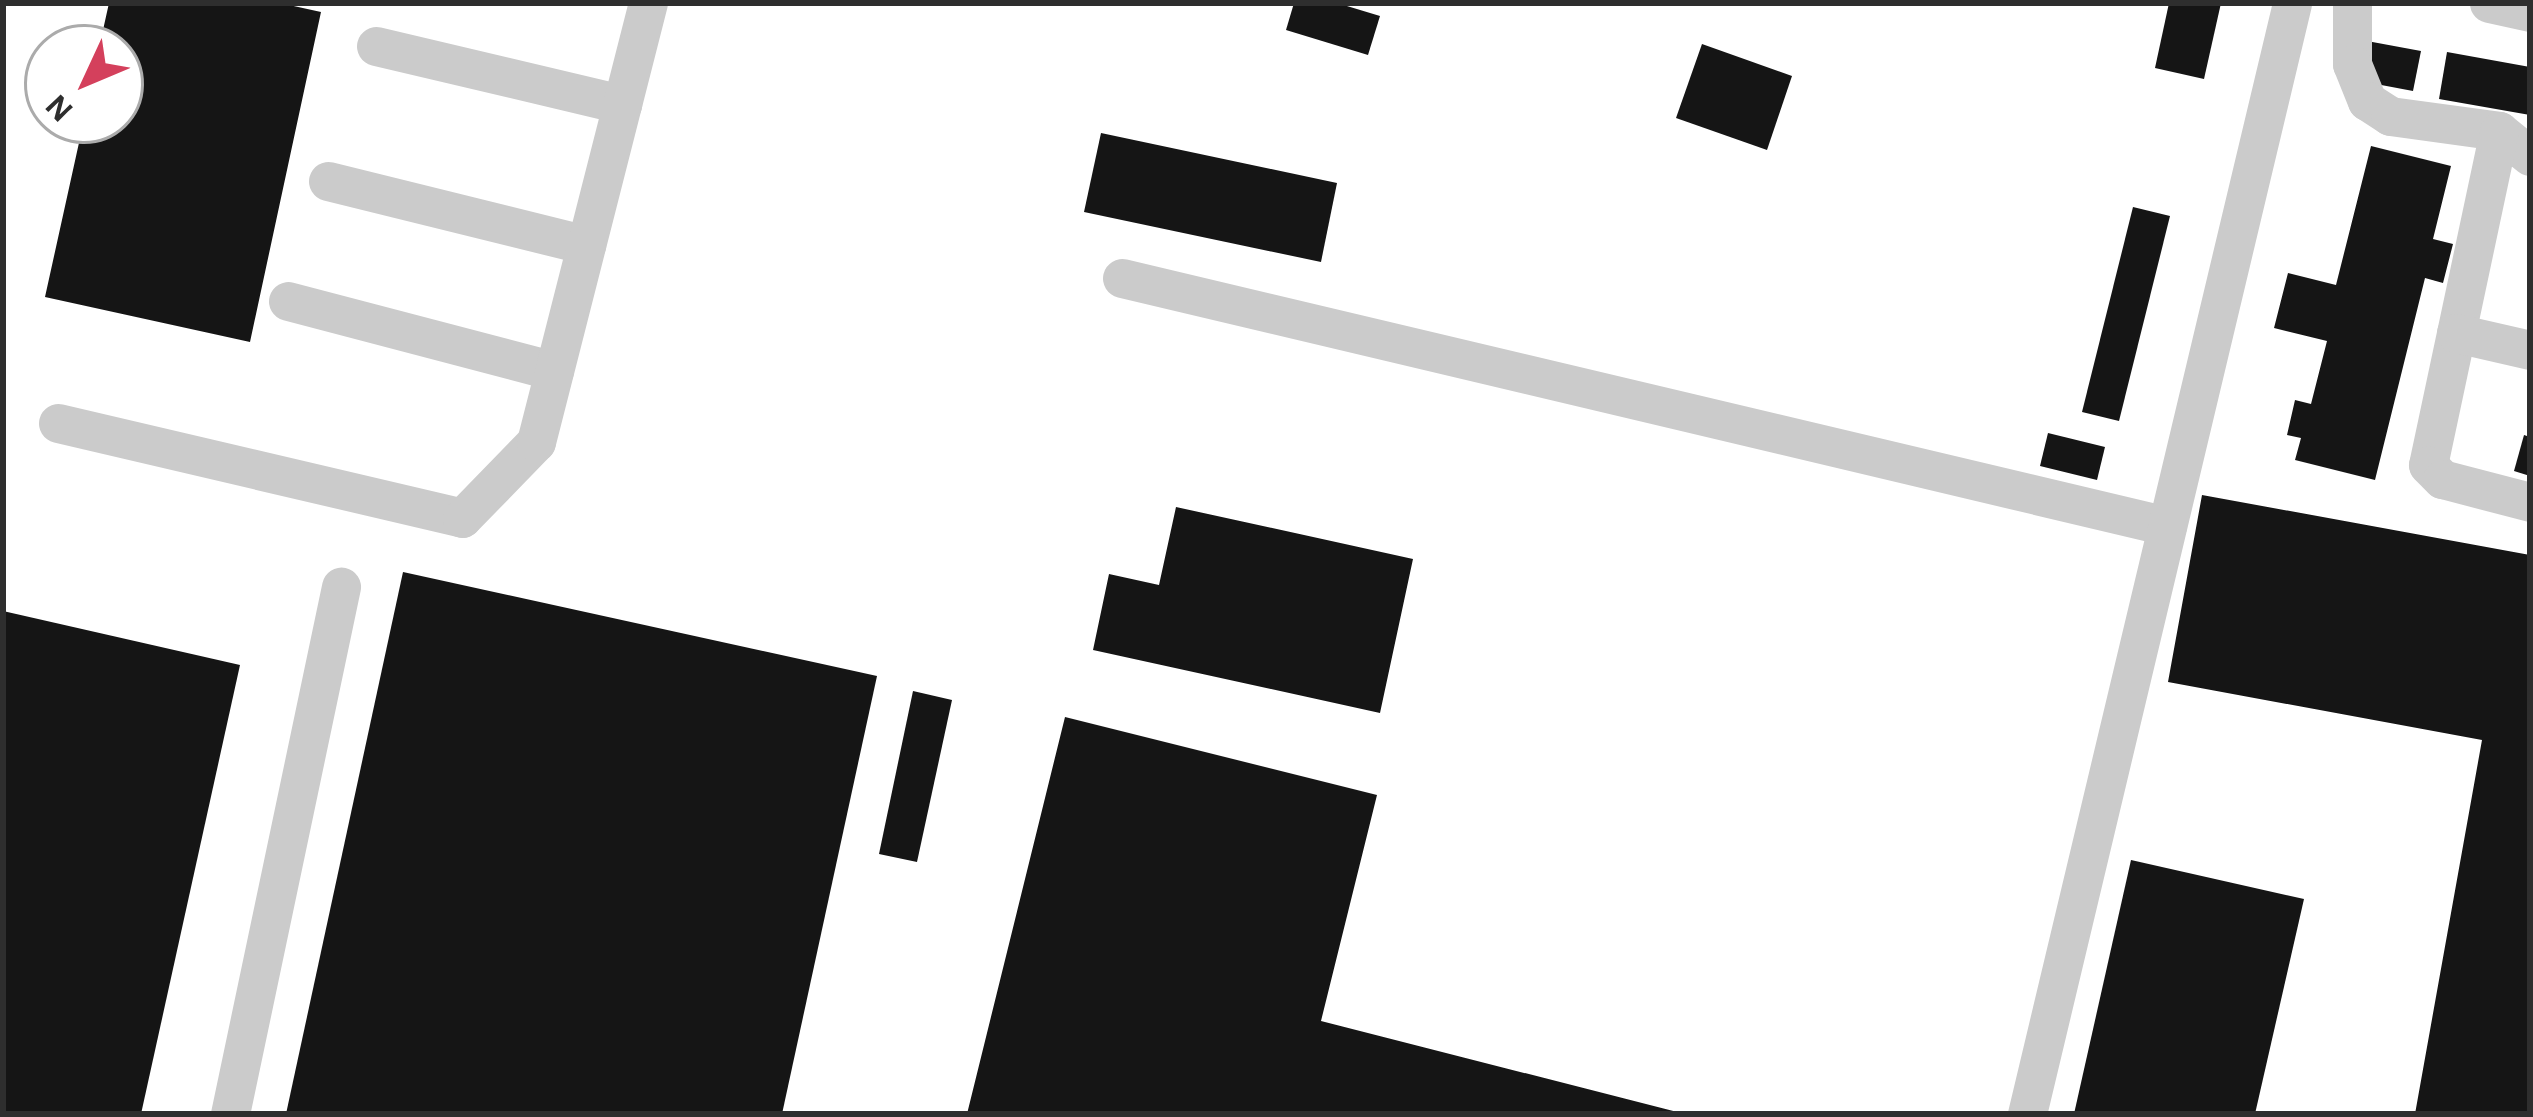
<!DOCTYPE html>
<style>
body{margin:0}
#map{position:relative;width:2533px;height:1117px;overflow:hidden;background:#fff;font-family:"Alegreya Sans",sans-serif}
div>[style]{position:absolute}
.building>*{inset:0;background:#151515}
.minor>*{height:39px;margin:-19.5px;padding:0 19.5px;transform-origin:19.5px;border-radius:19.5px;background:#cbcbcb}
span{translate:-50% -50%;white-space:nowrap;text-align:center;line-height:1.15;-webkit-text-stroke:12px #fff;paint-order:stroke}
.frame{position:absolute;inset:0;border:6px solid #2e2e2e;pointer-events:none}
.north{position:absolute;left:24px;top:24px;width:120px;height:120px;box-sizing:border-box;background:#fff;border:3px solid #ababab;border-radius:50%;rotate:226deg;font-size:33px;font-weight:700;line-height:48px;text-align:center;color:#2e2e2e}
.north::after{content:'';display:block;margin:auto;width:42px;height:54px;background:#d4405c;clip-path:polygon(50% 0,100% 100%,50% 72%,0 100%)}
</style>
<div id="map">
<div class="building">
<div style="clip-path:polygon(109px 3px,280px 3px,321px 12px,250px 342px,45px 297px,84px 120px,120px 120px,120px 48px,99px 48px)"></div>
<div style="clip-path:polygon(1294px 3px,1337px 3px,1380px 16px,1368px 55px,1286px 30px)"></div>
<div style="clip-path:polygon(2169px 3px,2221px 3px,2204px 79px,2155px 68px)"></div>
<div style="clip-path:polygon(2367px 41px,2421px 51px,2413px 91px,2360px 81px)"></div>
<div style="clip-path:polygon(1702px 44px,1792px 76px,1767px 150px,1676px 118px)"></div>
<div style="clip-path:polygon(2447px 52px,2530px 67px,2530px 115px,2439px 99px)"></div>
<div style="clip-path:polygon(1101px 133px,1337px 183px,1321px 262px,1084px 212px)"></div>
<div style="clip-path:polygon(2371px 146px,2451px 166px,2433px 239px,2453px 244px,2443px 283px,2425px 278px,2375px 480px,2295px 460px,2301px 438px,2287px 435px,2295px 400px,2311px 404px,2327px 341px,2274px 328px,2288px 273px,2336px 285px)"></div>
<div style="clip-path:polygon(2133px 207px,2170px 216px,2119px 421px,2082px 412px)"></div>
<div style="clip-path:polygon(2048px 433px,2105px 447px,2097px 480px,2040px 466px)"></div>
<div style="clip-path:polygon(2524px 435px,2530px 437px,2530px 476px,2514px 471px)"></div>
<div style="clip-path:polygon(2202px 495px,2530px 555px,2527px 1114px,2415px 1114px,2482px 740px,2168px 682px)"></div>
<div style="clip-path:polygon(1176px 507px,1413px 559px,1380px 713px,1093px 650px,1109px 574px,1159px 585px)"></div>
<div style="clip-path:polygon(403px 572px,877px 676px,782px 1114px,286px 1114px)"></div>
<div style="clip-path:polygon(3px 611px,240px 665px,141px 1114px,3px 1114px)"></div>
<div style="clip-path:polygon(913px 691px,952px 700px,917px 862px,879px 854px)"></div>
<div style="clip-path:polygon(1065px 717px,1377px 795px,1321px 1021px,1685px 1114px,967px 1114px)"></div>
<div style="clip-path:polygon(2131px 860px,2304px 899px,2255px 1114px,2074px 1114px)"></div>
</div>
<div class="minor">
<div style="left:2352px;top:3px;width:61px;rotate:90deg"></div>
<div style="left:2352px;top:64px;width:40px;rotate:68deg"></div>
<div style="left:2367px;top:101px;width:27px;rotate:33deg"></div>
<div style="left:2390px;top:116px;width:110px;rotate:7.8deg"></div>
<div style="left:2499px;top:131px;width:40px;rotate:39deg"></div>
<div style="left:2489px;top:3px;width:42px;rotate:12.4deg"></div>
<div style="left:376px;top:46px;width:253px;rotate:13.3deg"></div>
<div style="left:2499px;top:131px;width:341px;rotate:102deg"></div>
<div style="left:2428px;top:465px;width:20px;rotate:45deg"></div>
<div style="left:2442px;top:479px;width:91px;rotate:14.6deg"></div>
<div style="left:328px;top:181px;width:266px;rotate:13.9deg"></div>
<div style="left:1122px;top:278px;width:1074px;rotate:13.35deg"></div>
<div style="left:288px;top:301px;width:275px;rotate:14.7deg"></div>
<div style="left:2456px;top:333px;width:76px;rotate:12.9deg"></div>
<div style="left:58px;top:423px;width:415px;rotate:13.2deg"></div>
<div style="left:462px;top:518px;width:106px;rotate:-45.8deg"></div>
<div style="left:536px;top:442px;width:453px;rotate:-75.7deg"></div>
<div style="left:230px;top:1114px;width:539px;rotate:-78.11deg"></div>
<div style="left:2027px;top:1114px;width:1142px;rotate:-76.58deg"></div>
</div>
<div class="frame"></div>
<div class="north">N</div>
</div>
